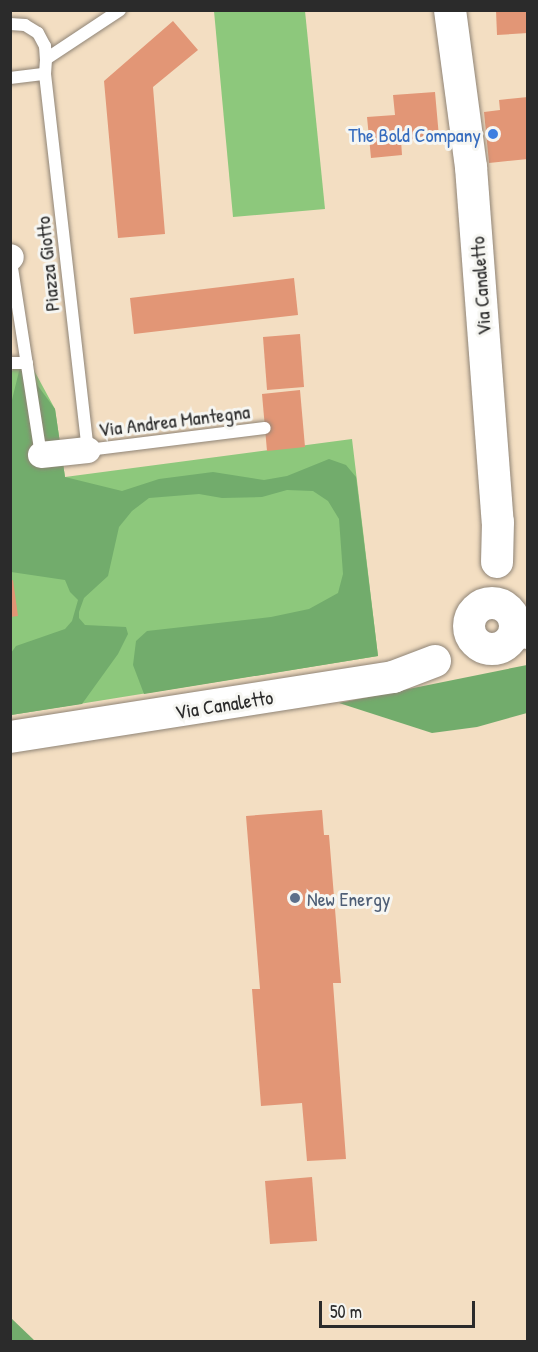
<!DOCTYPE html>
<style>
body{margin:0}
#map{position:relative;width:538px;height:1352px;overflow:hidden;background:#f3dec2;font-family:"Patrick Hand",sans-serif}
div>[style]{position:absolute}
.green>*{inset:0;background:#8dc87c}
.forest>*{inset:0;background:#72ac6c}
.building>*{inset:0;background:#e29676}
.roads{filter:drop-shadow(0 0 2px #8f8476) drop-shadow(0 0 2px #8f8476)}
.service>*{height:12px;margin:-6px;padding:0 6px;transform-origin:6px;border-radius:6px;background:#fff}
.minor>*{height:26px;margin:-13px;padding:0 13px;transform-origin:13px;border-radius:13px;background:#fff}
.tertiary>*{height:32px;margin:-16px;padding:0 16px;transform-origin:16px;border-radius:16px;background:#fff}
.tertiary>.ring{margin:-16px;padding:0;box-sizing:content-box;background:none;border:32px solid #fff;border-radius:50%}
.dots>*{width:16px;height:16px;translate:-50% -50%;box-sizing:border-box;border:3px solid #f6f6f2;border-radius:50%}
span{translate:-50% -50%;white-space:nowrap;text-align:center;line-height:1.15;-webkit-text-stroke:6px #f6f6f2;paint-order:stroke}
.shop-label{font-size:20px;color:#366cbe}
.right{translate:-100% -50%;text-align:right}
.street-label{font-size:20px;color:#2b2b2b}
.service-label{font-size:20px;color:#4e5e75}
.left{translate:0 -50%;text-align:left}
.frame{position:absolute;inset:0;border:12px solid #2b2b2b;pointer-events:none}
.scale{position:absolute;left:319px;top:1301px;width:156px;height:27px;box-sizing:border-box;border:3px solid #2b2b2b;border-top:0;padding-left:8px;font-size:18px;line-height:21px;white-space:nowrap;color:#2b2b2b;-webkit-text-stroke:4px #f6f6f2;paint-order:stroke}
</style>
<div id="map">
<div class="green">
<div style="clip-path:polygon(214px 11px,305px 11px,325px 209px,233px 217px)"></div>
<div style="clip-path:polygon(23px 350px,55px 409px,65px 477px,352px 439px,378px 656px,11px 715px,10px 375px)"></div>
</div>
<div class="forest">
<div style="clip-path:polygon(21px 363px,55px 409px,65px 477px,122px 491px,159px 479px,213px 472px,264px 480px,287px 476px,329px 459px,346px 465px,356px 477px,378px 656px,144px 694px,133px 665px,136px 641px,147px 631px,271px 617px,309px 609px,338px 593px,343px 574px,339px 519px,328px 501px,313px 491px,287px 490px,262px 497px,222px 498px,199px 494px,149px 498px,132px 511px,119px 527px,108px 576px,84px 598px,79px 612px,79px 618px,85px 625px,126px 627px,128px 634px,118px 654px,82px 704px,11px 715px,11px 653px,16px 646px,65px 629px,72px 621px,78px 600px,70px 592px,65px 580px,11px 572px,11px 404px)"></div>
<div style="clip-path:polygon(527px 665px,527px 713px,477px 727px,432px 733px,339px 703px)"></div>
<div style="clip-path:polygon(10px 1318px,11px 1318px,35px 1341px,11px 1341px)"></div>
</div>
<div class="building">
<div style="clip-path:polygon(496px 10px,528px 10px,528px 33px,497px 35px)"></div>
<div style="clip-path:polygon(173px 21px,198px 50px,153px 87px,165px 234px,118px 238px,104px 81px)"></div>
<div style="clip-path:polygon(435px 92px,439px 137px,401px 140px,402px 155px,371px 158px,367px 117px,395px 115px,393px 95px)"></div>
<div style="clip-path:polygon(528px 97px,528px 159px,489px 163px,484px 112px,500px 110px,499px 100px)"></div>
<div style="clip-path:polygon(294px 278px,298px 315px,134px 334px,130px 298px)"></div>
<div style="clip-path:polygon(300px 334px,304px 387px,267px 390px,263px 337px)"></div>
<div style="clip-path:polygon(300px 390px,305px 447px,267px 451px,262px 394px)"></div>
<div style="clip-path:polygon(13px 580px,18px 616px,10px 617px,10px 581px)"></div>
<div style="clip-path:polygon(322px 810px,324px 835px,329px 835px,341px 983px,333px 983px,346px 1159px,307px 1161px,302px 1103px,261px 1106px,252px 989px,260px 989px,246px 816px)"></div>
<div style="clip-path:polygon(312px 1177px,317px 1241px,270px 1244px,265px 1181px)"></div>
</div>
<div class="roads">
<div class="service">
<div style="left:10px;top:24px;width:15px;rotate:4deg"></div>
<div style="left:25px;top:25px;width:15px;rotate:32deg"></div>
<div style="left:38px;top:33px;width:15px;rotate:62deg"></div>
<div style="left:45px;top:46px;width:13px;rotate:86deg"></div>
<div style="left:45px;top:74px;width:378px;rotate:83.5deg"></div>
<div style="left:88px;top:450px;width:178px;rotate:-7.1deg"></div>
<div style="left:10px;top:78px;width:35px;rotate:-7deg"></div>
<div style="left:45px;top:74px;width:15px;rotate:-86deg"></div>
<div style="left:46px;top:59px;width:89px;rotate:-33.5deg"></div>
<div style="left:10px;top:255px;width:202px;rotate:81.2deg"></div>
<div style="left:10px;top:363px;width:17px"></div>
</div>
<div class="minor">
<div style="left:10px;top:258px;width:1px;rotate:-45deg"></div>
<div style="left:41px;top:455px;width:47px;rotate:-6.1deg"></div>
<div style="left:514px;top:632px;width:15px;rotate:16deg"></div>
</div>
<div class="tertiary">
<div style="left:450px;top:10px;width:158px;rotate:82.4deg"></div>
<div style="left:471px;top:167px;width:356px;rotate:85.7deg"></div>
<div style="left:498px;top:522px;width:40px;rotate:91.4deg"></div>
<div class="ring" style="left:469px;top:603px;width:14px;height:14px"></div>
<div style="left:10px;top:737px;width:388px;rotate:-8.9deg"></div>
<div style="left:393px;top:677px;width:45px;rotate:-20.9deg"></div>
</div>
</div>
<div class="dots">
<div style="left:493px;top:134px;background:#3f7fe0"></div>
<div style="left:295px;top:898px;background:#5c6f8a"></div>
</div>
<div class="shop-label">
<span class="right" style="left:481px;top:134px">The Bold Company</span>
</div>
<div class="street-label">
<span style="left:47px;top:264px;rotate:-96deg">Piazza Giotto</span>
<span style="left:480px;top:286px;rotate:-94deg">Via Canaletto</span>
<span style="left:174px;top:420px;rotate:-7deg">Via Andrea Mantegna</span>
<span style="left:224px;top:704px;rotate:-9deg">Via Canaletto</span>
</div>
<div class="service-label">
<span class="left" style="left:307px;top:898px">New Energy</span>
</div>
<div class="frame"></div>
<div class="scale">50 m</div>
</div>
